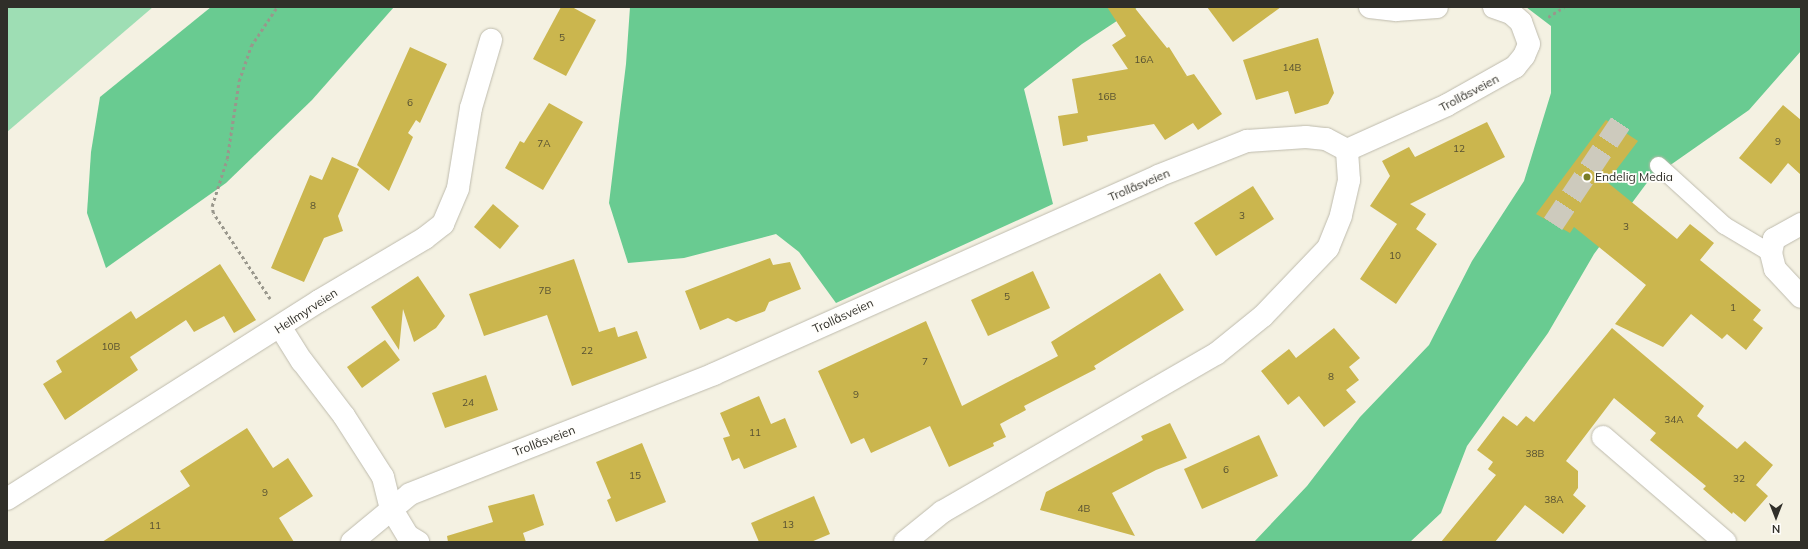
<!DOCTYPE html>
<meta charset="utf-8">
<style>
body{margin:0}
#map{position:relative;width:1808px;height:549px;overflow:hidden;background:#f4f1e2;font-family:Mulish,sans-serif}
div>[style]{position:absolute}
.green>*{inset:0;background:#9edeb4}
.forest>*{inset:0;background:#69cb91}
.building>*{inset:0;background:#cbb64e}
.street-tunnel>*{height:22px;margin-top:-11px;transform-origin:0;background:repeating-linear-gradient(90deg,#cdcabd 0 22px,transparent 0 33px)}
.path>*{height:2.5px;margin-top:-1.25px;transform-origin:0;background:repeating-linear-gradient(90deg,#99978c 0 3px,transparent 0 6px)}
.roads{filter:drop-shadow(0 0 1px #bebbad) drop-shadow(0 0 1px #bebbad)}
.lane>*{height:17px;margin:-8.5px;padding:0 8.5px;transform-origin:8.5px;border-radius:8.5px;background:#fff}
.street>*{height:22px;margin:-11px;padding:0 11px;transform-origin:11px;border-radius:11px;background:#fff}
.dots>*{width:11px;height:11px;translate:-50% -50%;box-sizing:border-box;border:2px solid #fffefb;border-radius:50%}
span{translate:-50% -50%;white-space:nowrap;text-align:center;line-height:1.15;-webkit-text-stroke:3.5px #fffefb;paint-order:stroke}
.number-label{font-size:10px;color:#575132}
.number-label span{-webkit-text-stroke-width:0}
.street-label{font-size:12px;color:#302f29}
.poi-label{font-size:12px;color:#302f29}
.left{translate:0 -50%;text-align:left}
.frame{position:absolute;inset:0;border:8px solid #302f29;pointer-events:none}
.north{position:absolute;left:1756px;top:497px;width:40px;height:40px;-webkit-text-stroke:3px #fffefb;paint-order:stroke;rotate:180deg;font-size:11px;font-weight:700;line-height:16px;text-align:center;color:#302f29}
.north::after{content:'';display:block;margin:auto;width:14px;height:18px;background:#302f29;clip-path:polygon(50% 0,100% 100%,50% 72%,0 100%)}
</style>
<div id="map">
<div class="green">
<div style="clip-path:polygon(7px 7px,153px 7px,7px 132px)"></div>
</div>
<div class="forest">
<div style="clip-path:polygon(211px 7px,394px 7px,312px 100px,226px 183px,106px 268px,87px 213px,91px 152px,100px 97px)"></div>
<div style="clip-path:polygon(630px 7px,1138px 7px,1082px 44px,1024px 89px,1053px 204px,836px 303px,799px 252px,776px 234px,684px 258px,628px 263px,609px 203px,626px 64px)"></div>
<div style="clip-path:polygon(1526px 7px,1801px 7px,1801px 51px,1749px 110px,1649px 180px,1594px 254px,1548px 333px,1467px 446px,1441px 513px,1410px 542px,1254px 542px,1307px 486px,1360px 417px,1429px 345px,1472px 261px,1524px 181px,1551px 93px,1551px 26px)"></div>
</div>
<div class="building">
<div style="clip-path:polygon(561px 7px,572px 7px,596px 20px,566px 76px,533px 59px)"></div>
<div style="clip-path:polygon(1107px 7px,1134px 7px,1167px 48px,1169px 47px,1187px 76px,1184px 77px,1194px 74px,1222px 114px,1198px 130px,1193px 123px,1165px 140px,1154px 124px,1087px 136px,1088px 141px,1063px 146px,1058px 116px,1078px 113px,1072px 79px,1128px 69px,1112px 45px,1126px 36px)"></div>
<div style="clip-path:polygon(1207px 7px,1281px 7px,1233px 42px)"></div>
<div style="clip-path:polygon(1318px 38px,1334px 93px,1328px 104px,1295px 114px,1288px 91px,1256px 100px,1243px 60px)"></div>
<div style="clip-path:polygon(410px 47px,447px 64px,420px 123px,416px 120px,408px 133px,413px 137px,389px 191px,357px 165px)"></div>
<div style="clip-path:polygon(549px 103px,583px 122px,543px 190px,505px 168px,520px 141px,524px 143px)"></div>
<div style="clip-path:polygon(1783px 105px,1801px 120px,1801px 175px,1788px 163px,1771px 184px,1739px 158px)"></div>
<div style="clip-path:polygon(1606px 120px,1638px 141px,1607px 182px,1677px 239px,1690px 224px,1714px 243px,1700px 260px,1761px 310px,1753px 320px,1763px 328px,1746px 350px,1727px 334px,1722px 339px,1691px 314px,1663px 347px,1615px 324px,1646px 285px,1574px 227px,1570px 233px,1536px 214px)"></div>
<div style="clip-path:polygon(1487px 122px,1505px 157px,1410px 204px,1426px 214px,1416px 229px,1437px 244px,1396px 304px,1360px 279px,1397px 224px,1370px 206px,1390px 176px,1382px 161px,1409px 147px,1415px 157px)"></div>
<div style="clip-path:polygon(332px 157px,359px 169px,338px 216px,343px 231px,324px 238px,304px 282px,271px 268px,310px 175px,322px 180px)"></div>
<div style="clip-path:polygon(1253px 186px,1274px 219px,1216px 256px,1194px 223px)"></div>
<div style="clip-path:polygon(493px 204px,519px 226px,500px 249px,474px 227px)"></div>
<div style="clip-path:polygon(770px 258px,773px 265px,790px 262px,801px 289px,769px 302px,765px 311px,736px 322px,728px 318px,700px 330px,685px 291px)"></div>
<div style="clip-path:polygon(574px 259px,599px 332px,615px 327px,618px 337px,637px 331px,647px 358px,572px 386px,547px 315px,484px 336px,469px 294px)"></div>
<div style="clip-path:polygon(220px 264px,256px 320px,234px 333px,224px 316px,194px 332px,186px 320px,130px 357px,138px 370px,65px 420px,43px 384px,62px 372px,56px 361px,131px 311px,136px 319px)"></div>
<div style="clip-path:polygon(1033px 271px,1050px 308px,988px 336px,971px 300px)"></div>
<div style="clip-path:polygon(1160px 273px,1184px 310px,1094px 366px,1096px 369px,1024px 406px,1026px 410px,1000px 424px,1006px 437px,993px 443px,994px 446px,949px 467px,930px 426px,871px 453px,864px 438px,851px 444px,818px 371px,926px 321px,962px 406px,1058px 356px,1051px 342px)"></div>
<div style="clip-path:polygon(418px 276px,445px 316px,436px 328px,414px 342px,403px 309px,399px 350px,371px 307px)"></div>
<div style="clip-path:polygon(1334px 328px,1360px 358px,1349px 367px,1359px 380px,1346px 390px,1356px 402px,1324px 427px,1299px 396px,1288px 405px,1261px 371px,1289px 349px,1296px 358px)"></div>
<div style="clip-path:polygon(1612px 328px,1704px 406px,1697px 416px,1737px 449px,1745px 441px,1773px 465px,1756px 485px,1768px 496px,1745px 522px,1733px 512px,1732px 514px,1703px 489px,1706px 486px,1650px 440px,1656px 433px,1614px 398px,1566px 461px,1578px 471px,1578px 488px,1573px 495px,1586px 506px,1563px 534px,1525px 505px,1495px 542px,1441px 542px,1496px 475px,1488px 469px,1493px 462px,1477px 450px,1503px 416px,1517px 426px,1526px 416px,1534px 422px)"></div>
<div style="clip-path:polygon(385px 340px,400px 360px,362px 388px,347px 367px)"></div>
<div style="clip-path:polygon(486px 375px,498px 410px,445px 428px,432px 393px)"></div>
<div style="clip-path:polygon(759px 396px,771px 424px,785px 418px,797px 447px,744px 469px,739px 458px,732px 461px,723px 438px,730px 436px,720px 413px)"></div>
<div style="clip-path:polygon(1170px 423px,1187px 458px,1156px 470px,1112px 493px,1135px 536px,1040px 510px,1046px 492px,1143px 440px,1141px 436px)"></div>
<div style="clip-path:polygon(247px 428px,273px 468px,288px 458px,313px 496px,279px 518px,294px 542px,102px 542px,190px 486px,180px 471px)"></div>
<div style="clip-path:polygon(1259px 435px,1278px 476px,1202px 509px,1184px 469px)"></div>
<div style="clip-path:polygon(642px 443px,666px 502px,616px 522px,607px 500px,611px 498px,596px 462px)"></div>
<div style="clip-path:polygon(534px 494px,544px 525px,523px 533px,526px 542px,448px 542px,447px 536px,493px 522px,488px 506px)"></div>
<div style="clip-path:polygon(814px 496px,830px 534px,811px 542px,759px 542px,751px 523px)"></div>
</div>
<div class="street-tunnel">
<div style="left:1553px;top:224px;width:124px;rotate:-56.2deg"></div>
</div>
<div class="path">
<div style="left:1548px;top:17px;width:19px;rotate:-32deg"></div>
<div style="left:270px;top:299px;width:103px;rotate:-123.5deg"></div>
<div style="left:213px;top:213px;width:7px;rotate:-98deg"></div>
<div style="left:212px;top:206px;width:49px;rotate:-72.3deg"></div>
<div style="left:227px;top:159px;width:79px;rotate:-81.3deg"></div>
<div style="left:239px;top:81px;width:37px;rotate:-71deg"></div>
<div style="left:251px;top:46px;width:47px;rotate:-56.3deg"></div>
</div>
<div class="roads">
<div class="lane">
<div style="left:1658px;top:165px;width:89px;rotate:42.3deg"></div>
<div style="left:1724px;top:225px;width:55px;rotate:30.8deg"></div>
</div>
<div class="street">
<div style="left:1370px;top:7px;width:26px;rotate:7deg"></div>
<div style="left:1396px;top:10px;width:41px;rotate:-4.2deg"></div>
<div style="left:1801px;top:224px;width:31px;rotate:151deg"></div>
<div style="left:1774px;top:239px;width:14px;rotate:102deg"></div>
<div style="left:1771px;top:253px;width:16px;rotate:76deg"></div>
<div style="left:1775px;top:269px;width:38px;rotate:47deg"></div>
<div style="left:281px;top:328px;width:39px;rotate:58deg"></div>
<div style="left:302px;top:361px;width:69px;rotate:52.6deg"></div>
<div style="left:344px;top:416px;width:72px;rotate:57.4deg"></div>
<div style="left:383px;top:477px;width:32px;rotate:76deg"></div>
<div style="left:391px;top:508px;width:33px;rotate:59deg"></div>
<div style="left:408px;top:536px;width:12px;rotate:31deg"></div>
<div style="left:1603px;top:437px;width:161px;rotate:40.7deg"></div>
<div style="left:7px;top:499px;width:370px;rotate:-32.4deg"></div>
<div style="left:319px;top:301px;width:123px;rotate:-30.7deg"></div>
<div style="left:425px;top:238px;width:23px;rotate:-38deg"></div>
<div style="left:443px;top:224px;width:39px;rotate:-67deg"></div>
<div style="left:458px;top:188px;width:81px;rotate:-80.8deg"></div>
<div style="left:471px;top:108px;width:71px;rotate:-73.6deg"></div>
<div style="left:352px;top:542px;width:75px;rotate:-39.6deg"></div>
<div style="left:410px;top:494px;width:327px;rotate:-21.5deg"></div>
<div style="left:714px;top:374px;width:486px;rotate:-24deg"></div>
<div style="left:1158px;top:176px;width:96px;rotate:-21.5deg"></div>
<div style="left:1247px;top:141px;width:59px;rotate:-3.9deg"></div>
<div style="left:1306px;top:137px;width:20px;rotate:6deg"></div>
<div style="left:1326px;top:139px;width:24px;rotate:28deg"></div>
<div style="left:905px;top:542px;width:48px;rotate:-39deg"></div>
<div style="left:942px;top:512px;width:316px;rotate:-30deg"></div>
<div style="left:1216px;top:354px;width:60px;rotate:-39deg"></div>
<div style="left:1263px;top:316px;width:94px;rotate:-46.3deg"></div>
<div style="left:1328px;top:248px;width:35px;rotate:-68deg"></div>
<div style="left:1341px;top:215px;width:36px;rotate:-77deg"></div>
<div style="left:1349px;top:180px;width:30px;rotate:-94deg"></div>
<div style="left:1347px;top:150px;width:110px;rotate:-24.2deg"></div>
<div style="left:1447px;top:105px;width:78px;rotate:-29.2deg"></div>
<div style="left:1515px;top:67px;width:14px;rotate:-51deg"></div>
<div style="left:1524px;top:56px;width:13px;rotate:-67deg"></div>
<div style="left:1529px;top:44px;width:23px;rotate:-110deg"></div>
<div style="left:1521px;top:22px;width:13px;rotate:-138deg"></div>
<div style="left:1511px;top:13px;width:18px;rotate:-161deg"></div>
</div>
</div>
<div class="dots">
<div style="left:1587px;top:177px;background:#7a7d26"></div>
</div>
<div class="number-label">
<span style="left:562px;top:38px">5</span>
<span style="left:1144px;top:60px">16A</span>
<span style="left:1292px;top:68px">14B</span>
<span style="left:1107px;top:97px">16B</span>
<span style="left:410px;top:103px">6</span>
<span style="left:1778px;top:142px">9</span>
<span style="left:544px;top:144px">7A</span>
<span style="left:1459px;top:149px">12</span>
<span style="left:313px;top:206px">8</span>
<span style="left:1242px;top:216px">3</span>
<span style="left:1626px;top:227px">3</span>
<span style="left:1395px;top:256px">10</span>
<span style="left:545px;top:291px">7B</span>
<span style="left:1007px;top:297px">5</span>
<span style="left:1733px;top:308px">1</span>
<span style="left:111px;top:347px">10B</span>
<span style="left:587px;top:351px">22</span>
<span style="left:925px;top:362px">7</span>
<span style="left:1331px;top:377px">8</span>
<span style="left:856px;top:395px">9</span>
<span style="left:468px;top:403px">24</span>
<span style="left:1674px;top:420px">34A</span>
<span style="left:755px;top:433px">11</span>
<span style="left:1535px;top:454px">38B</span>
<span style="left:1226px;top:470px">6</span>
<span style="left:635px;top:476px">15</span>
<span style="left:1739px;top:479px">32</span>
<span style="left:265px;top:493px">9</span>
<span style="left:1554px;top:500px">38A</span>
<span style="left:1084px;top:509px">4B</span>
<span style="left:788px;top:525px">13</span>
<span style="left:155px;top:526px">11</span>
</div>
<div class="street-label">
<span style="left:1469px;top:93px;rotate:-28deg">Trollåsveien</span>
<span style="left:1139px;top:185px;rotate:-23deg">Trollåsveien</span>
<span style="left:306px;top:311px;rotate:-33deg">Hellmyrveien</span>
<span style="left:843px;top:316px;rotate:-25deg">Trollåsveien</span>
<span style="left:544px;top:441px;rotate:-21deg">Trollåsveien</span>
</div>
<div class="poi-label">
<span class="left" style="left:1595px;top:177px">Endelig Media</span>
</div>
<div class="frame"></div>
<div class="north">N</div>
</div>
